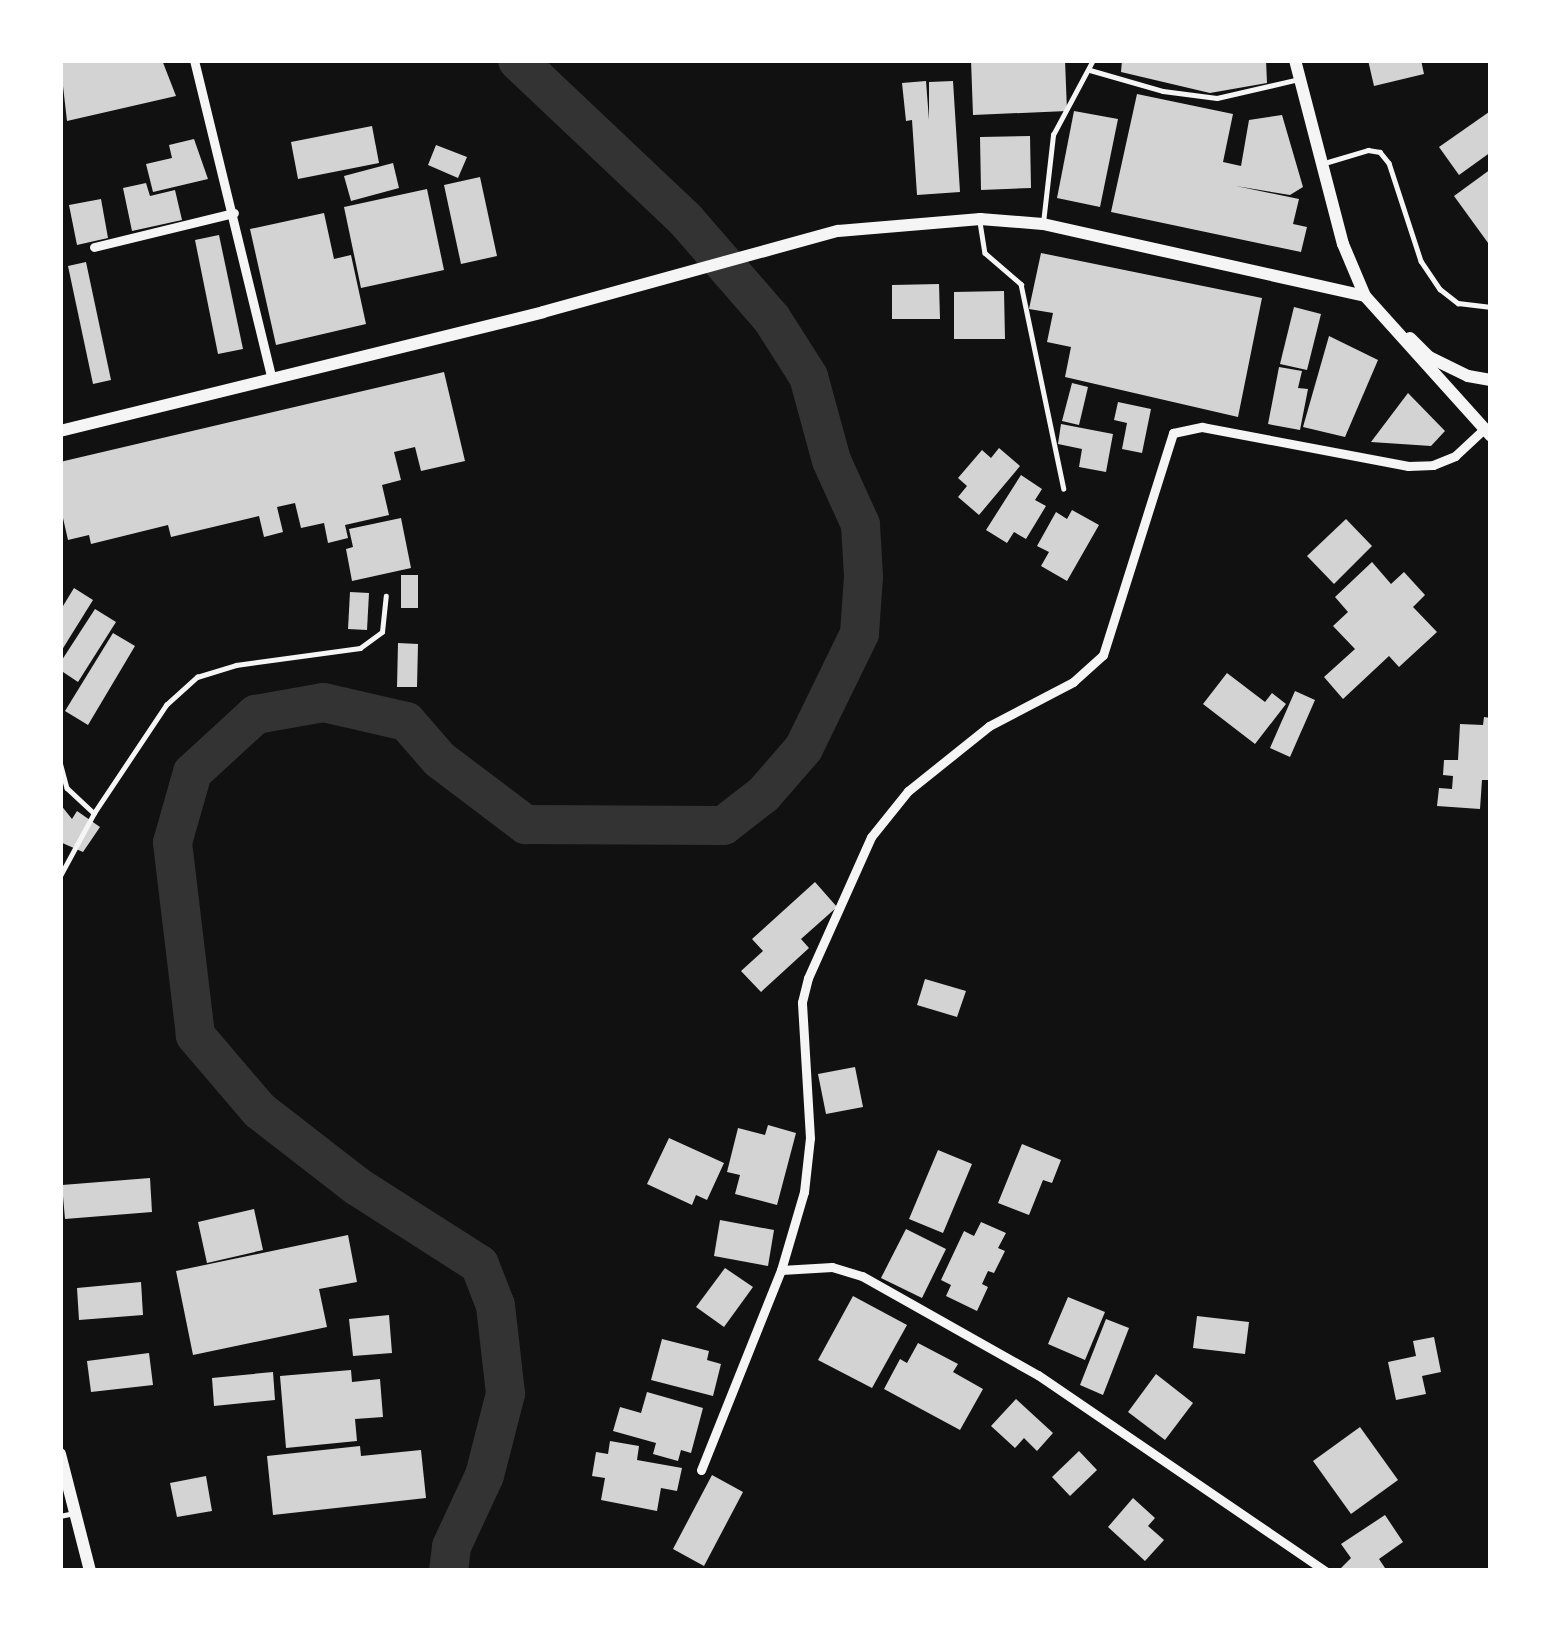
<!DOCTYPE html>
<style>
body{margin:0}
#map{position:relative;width:1551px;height:1631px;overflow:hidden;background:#111;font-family:"Asap Condensed",sans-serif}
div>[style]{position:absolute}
.river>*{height:39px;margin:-19.5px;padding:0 19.5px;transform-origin:19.5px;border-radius:19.5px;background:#333}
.building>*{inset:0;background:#d3d3d3}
.service>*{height:4.5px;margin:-2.25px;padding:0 2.25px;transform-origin:2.25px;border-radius:2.25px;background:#f5f5f5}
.minor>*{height:9px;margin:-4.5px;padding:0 4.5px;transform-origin:4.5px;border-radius:4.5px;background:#f5f5f5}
.tertiary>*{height:12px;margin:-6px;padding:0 6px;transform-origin:6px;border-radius:6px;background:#f5f5f5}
span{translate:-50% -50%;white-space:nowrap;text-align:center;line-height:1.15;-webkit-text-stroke:12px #fff;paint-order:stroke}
.frame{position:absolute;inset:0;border:63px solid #fff;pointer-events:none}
</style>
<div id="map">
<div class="river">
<div style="left:448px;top:1571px;width:25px;rotate:-83deg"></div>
<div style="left:451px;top:1546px;width:78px;rotate:-65.1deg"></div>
<div style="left:484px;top:1475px;width:85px;rotate:-75.6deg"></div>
<div style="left:505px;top:1393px;width:89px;rotate:-96.5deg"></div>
<div style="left:495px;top:1305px;width:44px;rotate:-111.3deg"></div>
<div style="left:479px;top:1264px;width:145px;rotate:-147.4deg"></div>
<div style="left:357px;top:1186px;width:124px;rotate:-142.2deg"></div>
<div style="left:259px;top:1110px;width:99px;rotate:-130.5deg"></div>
<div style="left:195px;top:1035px;width:194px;rotate:-96.8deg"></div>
<div style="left:172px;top:842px;width:73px;rotate:-74.1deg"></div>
<div style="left:192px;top:772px;width:86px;rotate:-42.6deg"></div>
<div style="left:255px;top:714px;width:69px;rotate:-10deg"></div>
<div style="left:323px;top:702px;width:85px;rotate:12.9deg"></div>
<div style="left:406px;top:721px;width:50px;rotate:49deg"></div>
<div style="left:439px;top:759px;width:108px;rotate:37.1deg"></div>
<div style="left:525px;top:824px;width:198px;rotate:0.3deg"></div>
<div style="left:723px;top:825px;width:51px;rotate:-37.8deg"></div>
<div style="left:763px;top:794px;width:61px;rotate:-49deg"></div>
<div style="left:803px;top:748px;width:128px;rotate:-64deg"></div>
<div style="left:859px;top:633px;width:57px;rotate:-86deg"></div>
<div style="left:863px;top:576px;width:52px;rotate:-93.3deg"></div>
<div style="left:860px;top:524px;width:70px;rotate:-114.4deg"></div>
<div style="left:831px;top:460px;width:87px;rotate:-105.3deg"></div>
<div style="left:808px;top:376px;width:69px;rotate:-122.5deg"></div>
<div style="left:771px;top:318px;width:131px;rotate:-131deg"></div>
<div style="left:685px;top:219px;width:231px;rotate:-136.6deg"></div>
</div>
<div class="building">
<div style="clip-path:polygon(60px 60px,162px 60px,176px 96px,67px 121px)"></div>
<div style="clip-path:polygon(971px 60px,1065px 60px,1067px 111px,973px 115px)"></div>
<div style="clip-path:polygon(1122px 60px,1266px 60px,1267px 83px,1210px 93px,1121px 72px)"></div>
<div style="clip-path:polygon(1368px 60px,1421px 60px,1424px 74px,1374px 86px)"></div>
<div style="clip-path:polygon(926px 81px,929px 120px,929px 82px,953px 81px,960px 192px,917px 195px,912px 120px,906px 121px,902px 83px)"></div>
<div style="clip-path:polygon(1137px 94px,1233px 114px,1223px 162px,1241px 166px,1249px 120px,1282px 115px,1303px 187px,1290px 195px,1236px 186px,1299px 199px,1293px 224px,1307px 227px,1301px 252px,1111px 212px)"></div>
<div style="clip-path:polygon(1074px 111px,1118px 119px,1100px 207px,1057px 198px)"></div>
<div style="clip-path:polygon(1489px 112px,1491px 152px,1459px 175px,1439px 147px)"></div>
<div style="clip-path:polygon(372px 126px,379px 163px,298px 179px,291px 142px)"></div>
<div style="clip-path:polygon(1030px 136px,1031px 188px,981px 190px,980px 137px)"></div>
<div style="clip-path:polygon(194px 139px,208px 179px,153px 192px,146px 164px,172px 158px,169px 145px)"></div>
<div style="clip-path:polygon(436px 145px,467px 157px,458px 178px,428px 165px)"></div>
<div style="clip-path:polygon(393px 163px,399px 188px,351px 201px,344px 176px)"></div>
<div style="clip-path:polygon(1491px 169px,1491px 247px,1454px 196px)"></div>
<div style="clip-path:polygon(480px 177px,497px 256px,461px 264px,444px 185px)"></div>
<div style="clip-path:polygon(146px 183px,150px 196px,175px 190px,182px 220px,132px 231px,123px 188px)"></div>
<div style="clip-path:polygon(427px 189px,444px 270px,361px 288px,344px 207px)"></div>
<div style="clip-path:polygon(101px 199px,108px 238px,77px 245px,69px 205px)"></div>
<div style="clip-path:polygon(324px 213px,334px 259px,351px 255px,366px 324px,276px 345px,250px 229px)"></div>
<div style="clip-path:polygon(219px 235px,243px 349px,218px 354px,195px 240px)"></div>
<div style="clip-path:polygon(1041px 253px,1262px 298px,1238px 417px,1065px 377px,1071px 347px,1047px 342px,1053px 313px,1029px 309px)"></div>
<div style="clip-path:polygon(86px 262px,111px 380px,93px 384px,68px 266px)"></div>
<div style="clip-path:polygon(939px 284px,940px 319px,892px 319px,892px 285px)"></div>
<div style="clip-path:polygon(1004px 291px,1005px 339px,954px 339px,954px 292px)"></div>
<div style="clip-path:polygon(1294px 307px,1321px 314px,1307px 370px,1280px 364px)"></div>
<div style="clip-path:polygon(1329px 336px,1378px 360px,1345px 437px,1303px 427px)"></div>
<div style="clip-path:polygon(1279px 367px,1302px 371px,1298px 388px,1308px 389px,1300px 430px,1268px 424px)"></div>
<div style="clip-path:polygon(444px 372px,465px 461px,421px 471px,415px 447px,394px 452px,401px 480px,382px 485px,389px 515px,345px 525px,348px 538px,328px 543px,324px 523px,301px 528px,295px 503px,277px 507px,283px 532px,264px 537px,259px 516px,171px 537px,168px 525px,91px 544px,89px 535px,68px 540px,60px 505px,60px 462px)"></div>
<div style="clip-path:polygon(1072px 383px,1088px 387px,1079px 425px,1062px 421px)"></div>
<div style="clip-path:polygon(1408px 393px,1445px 431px,1431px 446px,1371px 442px)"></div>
<div style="clip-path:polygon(1118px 402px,1151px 409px,1142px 453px,1122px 449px,1127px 423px,1114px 420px)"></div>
<div style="clip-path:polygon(1061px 424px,1113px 434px,1106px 472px,1079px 467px,1082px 449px,1058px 444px)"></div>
<div style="clip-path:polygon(999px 448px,1020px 466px,979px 515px,958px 497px,967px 486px,958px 478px,982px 450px,991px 458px)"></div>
<div style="clip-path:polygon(1021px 475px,1042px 489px,1035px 500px,1046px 506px,1026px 539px,1014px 532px,1007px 543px,986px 530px)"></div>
<div style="clip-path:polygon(1072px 510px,1099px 525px,1067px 581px,1041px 566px,1049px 552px,1037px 546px,1056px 512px,1067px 519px)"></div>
<div style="clip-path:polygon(401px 518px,411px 568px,352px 581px,346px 549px,353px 547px,349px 529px)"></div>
<div style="clip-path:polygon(1346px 519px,1372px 546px,1334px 584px,1307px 556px)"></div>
<div style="clip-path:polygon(1372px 562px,1391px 584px,1404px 572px,1425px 595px,1413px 607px,1437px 632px,1399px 667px,1389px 656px,1343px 699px,1324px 677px,1355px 649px,1333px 626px,1348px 612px,1335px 597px)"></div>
<div style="clip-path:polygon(401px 575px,418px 575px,418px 608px,401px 608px)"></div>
<div style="clip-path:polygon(74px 588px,93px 600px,60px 653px,60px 611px)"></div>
<div style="clip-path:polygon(350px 592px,369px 593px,367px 630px,348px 629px)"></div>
<div style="clip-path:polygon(95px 609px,116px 622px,78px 682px,60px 670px,60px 663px)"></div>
<div style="clip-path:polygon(113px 633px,135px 646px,88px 725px,65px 711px)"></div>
<div style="clip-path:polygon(398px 643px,418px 644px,417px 687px,397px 687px)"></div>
<div style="clip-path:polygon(1227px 673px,1265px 702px,1272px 693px,1286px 704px,1255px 744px,1203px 704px)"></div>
<div style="clip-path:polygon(1295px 691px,1315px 700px,1290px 757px,1270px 748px)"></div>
<div style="clip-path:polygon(1484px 717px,1491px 718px,1491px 780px,1482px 780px,1480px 809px,1437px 806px,1439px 788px,1452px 789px,1453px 776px,1443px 775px,1444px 760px,1458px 760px,1460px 724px,1483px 725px)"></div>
<div style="clip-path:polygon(60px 804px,72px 819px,77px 811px,100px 827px,83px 852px,60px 842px)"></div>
<div style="clip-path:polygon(815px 882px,837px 907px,801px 939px,809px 948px,761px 992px,741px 971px,763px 951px,752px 939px)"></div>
<div style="clip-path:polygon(925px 979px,966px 991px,957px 1017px,917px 1005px)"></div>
<div style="clip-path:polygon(855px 1067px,863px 1107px,826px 1114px,818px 1074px)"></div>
<div style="clip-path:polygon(768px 1125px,796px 1133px,777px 1205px,735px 1194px,740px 1175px,727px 1172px,738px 1128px,765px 1135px)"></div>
<div style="clip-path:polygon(669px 1138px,724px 1163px,707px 1200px,696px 1195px,692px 1205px,647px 1184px)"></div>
<div style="clip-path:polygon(1022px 1144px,1061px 1160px,1052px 1183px,1043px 1180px,1029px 1215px,998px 1203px)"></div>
<div style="clip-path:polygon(938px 1150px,972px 1164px,943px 1233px,909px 1219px)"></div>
<div style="clip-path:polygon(150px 1178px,152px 1212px,65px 1219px,62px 1185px)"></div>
<div style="clip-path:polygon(254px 1209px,263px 1250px,207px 1263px,198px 1222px)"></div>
<div style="clip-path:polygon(720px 1220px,774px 1230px,768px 1266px,714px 1256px)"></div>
<div style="clip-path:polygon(981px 1222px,1006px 1233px,998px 1248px,1005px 1251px,994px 1273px,988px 1271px,982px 1284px,988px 1287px,977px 1311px,946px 1296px,951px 1285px,941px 1280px,964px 1231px,974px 1236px)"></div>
<div style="clip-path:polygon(906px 1229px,946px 1249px,922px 1298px,881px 1278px)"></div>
<div style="clip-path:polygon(348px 1235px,357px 1282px,319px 1289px,327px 1327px,193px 1355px,176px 1271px)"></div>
<div style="clip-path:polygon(725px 1268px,753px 1287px,724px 1327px,696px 1307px)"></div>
<div style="clip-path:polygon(141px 1282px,143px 1315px,79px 1320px,77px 1288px)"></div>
<div style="clip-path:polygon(853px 1296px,907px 1325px,872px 1388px,818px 1360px)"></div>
<div style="clip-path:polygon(1068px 1297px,1105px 1312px,1085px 1360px,1048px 1344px)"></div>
<div style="clip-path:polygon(389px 1315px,392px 1353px,353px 1356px,349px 1319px)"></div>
<div style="clip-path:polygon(1197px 1316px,1249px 1322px,1245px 1354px,1193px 1348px)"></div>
<div style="clip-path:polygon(1106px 1319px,1129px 1328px,1103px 1395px,1080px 1385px)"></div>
<div style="clip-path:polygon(1434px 1337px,1441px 1372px,1422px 1376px,1426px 1394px,1396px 1400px,1388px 1362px,1416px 1356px,1413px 1341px)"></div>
<div style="clip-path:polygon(662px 1339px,709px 1351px,707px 1360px,721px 1364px,713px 1396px,651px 1380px)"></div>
<div style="clip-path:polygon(918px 1343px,958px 1364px,953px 1372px,983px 1389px,960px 1430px,884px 1389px,900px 1359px,907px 1363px)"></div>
<div style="clip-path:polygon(149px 1353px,153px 1385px,91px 1392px,87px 1361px)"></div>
<div style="clip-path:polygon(351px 1370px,352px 1382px,380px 1379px,383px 1417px,355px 1419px,357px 1441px,286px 1448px,280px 1376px)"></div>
<div style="clip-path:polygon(273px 1372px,275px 1400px,214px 1406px,212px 1378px)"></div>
<div style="clip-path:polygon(1156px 1374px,1193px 1403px,1165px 1440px,1128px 1412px)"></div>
<div style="clip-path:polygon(647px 1392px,703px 1408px,691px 1453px,681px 1450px,678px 1461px,653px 1454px,656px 1443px,613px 1431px,620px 1407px,641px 1413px)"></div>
<div style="clip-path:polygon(1016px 1399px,1053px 1433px,1037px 1451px,1024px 1438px,1015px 1448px,991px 1426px)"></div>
<div style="clip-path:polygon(1360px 1427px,1398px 1480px,1351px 1514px,1313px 1461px)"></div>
<div style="clip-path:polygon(610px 1441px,639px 1446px,637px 1460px,682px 1468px,677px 1491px,661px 1488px,657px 1511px,601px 1500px,605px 1478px,592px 1476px,596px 1452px,608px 1454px)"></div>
<div style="clip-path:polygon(360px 1446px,361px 1456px,421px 1450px,426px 1498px,273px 1515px,267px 1456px)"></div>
<div style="clip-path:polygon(1079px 1451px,1097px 1470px,1070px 1496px,1052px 1477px)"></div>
<div style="clip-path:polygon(712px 1475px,743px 1492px,704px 1566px,673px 1549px)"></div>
<div style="clip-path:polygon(206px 1476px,212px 1511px,177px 1517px,170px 1483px)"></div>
<div style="clip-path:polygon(1133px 1498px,1155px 1518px,1148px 1526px,1164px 1540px,1145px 1561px,1108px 1527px)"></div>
<div style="clip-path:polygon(1385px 1515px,1403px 1542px,1379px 1559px,1387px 1571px,1338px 1571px,1351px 1558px,1341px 1544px)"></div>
</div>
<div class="service">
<div style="left:1090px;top:70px;width:76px;rotate:16deg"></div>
<div style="left:1163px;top:91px;width:54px;rotate:7.4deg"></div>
<div style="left:1217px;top:98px;width:80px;rotate:-13deg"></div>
<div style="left:1328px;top:162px;width:42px;rotate:-16.7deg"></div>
<div style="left:1368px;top:150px;width:12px;rotate:9deg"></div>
<div style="left:1380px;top:152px;width:14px;rotate:51deg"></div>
<div style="left:1389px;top:163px;width:103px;rotate:71.9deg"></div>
<div style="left:1421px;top:261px;width:34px;rotate:56deg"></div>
<div style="left:1440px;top:289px;width:23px;rotate:38deg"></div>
<div style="left:1458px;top:303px;width:33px;rotate:7deg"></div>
<div style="left:980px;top:222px;width:31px;rotate:81deg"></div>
<div style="left:985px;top:253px;width:48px;rotate:40.7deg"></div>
<div style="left:1021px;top:284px;width:209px;rotate:78.2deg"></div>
<div style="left:1043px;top:223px;width:89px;rotate:-83.5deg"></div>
<div style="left:1053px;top:135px;width:85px;rotate:-61.9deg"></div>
<div style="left:60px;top:762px;width:27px;rotate:75deg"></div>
<div style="left:67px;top:788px;width:37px;rotate:43deg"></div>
<div style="left:94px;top:813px;width:130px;rotate:-56.3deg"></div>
<div style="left:166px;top:705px;width:42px;rotate:-42.1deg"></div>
<div style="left:197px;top:677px;width:41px;rotate:-17.1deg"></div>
<div style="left:236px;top:665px;width:125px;rotate:-7.8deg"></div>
<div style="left:360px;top:648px;width:27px;rotate:-36deg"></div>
<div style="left:382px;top:632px;width:36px;rotate:-84deg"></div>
<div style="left:60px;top:876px;width:72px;rotate:-61.6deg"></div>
<div style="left:60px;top:1516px;width:14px;rotate:-12deg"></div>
</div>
<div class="minor">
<div style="left:194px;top:60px;width:328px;rotate:76.3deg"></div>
<div style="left:94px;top:247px;width:144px;rotate:-13.7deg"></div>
<div style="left:781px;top:1270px;width:51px;rotate:-3.4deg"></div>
<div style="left:832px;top:1267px;width:31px;rotate:17deg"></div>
<div style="left:862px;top:1276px;width:202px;rotate:29.4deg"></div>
<div style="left:1038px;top:1375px;width:348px;rotate:34.3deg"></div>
<div style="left:701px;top:1470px;width:215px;rotate:-68.2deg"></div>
<div style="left:781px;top:1270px;width:81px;rotate:-73.6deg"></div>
<div style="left:804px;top:1192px;width:54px;rotate:-83.7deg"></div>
<div style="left:810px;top:1138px;width:136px;rotate:-93.4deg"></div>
<div style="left:802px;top:1002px;width:25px;rotate:-76deg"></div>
<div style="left:808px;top:978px;width:154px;rotate:-65.9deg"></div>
<div style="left:871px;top:837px;width:59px;rotate:-51.2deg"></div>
<div style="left:908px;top:791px;width:104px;rotate:-38.7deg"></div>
<div style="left:989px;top:726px;width:95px;rotate:-27.6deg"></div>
<div style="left:1073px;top:682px;width:40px;rotate:-42deg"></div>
<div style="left:1103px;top:655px;width:233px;rotate:-72.5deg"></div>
<div style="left:1173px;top:433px;width:30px;rotate:-12deg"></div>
<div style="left:1202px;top:427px;width:210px;rotate:10.7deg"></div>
<div style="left:1408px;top:466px;width:25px;rotate:-2deg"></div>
<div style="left:1433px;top:465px;width:24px;rotate:-22deg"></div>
<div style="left:1455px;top:456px;width:40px;rotate:-43deg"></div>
</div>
<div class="tertiary">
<div style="left:1295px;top:60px;width:190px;rotate:75.4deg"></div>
<div style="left:1343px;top:244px;width:56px;rotate:67.1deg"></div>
<div style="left:1365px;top:296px;width:188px;rotate:48deg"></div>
<div style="left:1410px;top:338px;width:27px;rotate:45deg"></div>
<div style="left:1429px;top:357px;width:43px;rotate:26deg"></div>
<div style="left:1468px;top:376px;width:23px;rotate:10deg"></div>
<div style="left:60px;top:431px;width:497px;rotate:-13.8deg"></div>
<div style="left:543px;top:312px;width:306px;rotate:-15.4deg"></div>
<div style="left:838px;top:231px;width:143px;rotate:-4.8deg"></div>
<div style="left:980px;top:219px;width:63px;rotate:4.5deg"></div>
<div style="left:1043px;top:224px;width:330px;rotate:12.6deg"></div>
<div style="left:60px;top:1454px;width:121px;rotate:75.6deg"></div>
</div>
<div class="frame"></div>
</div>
